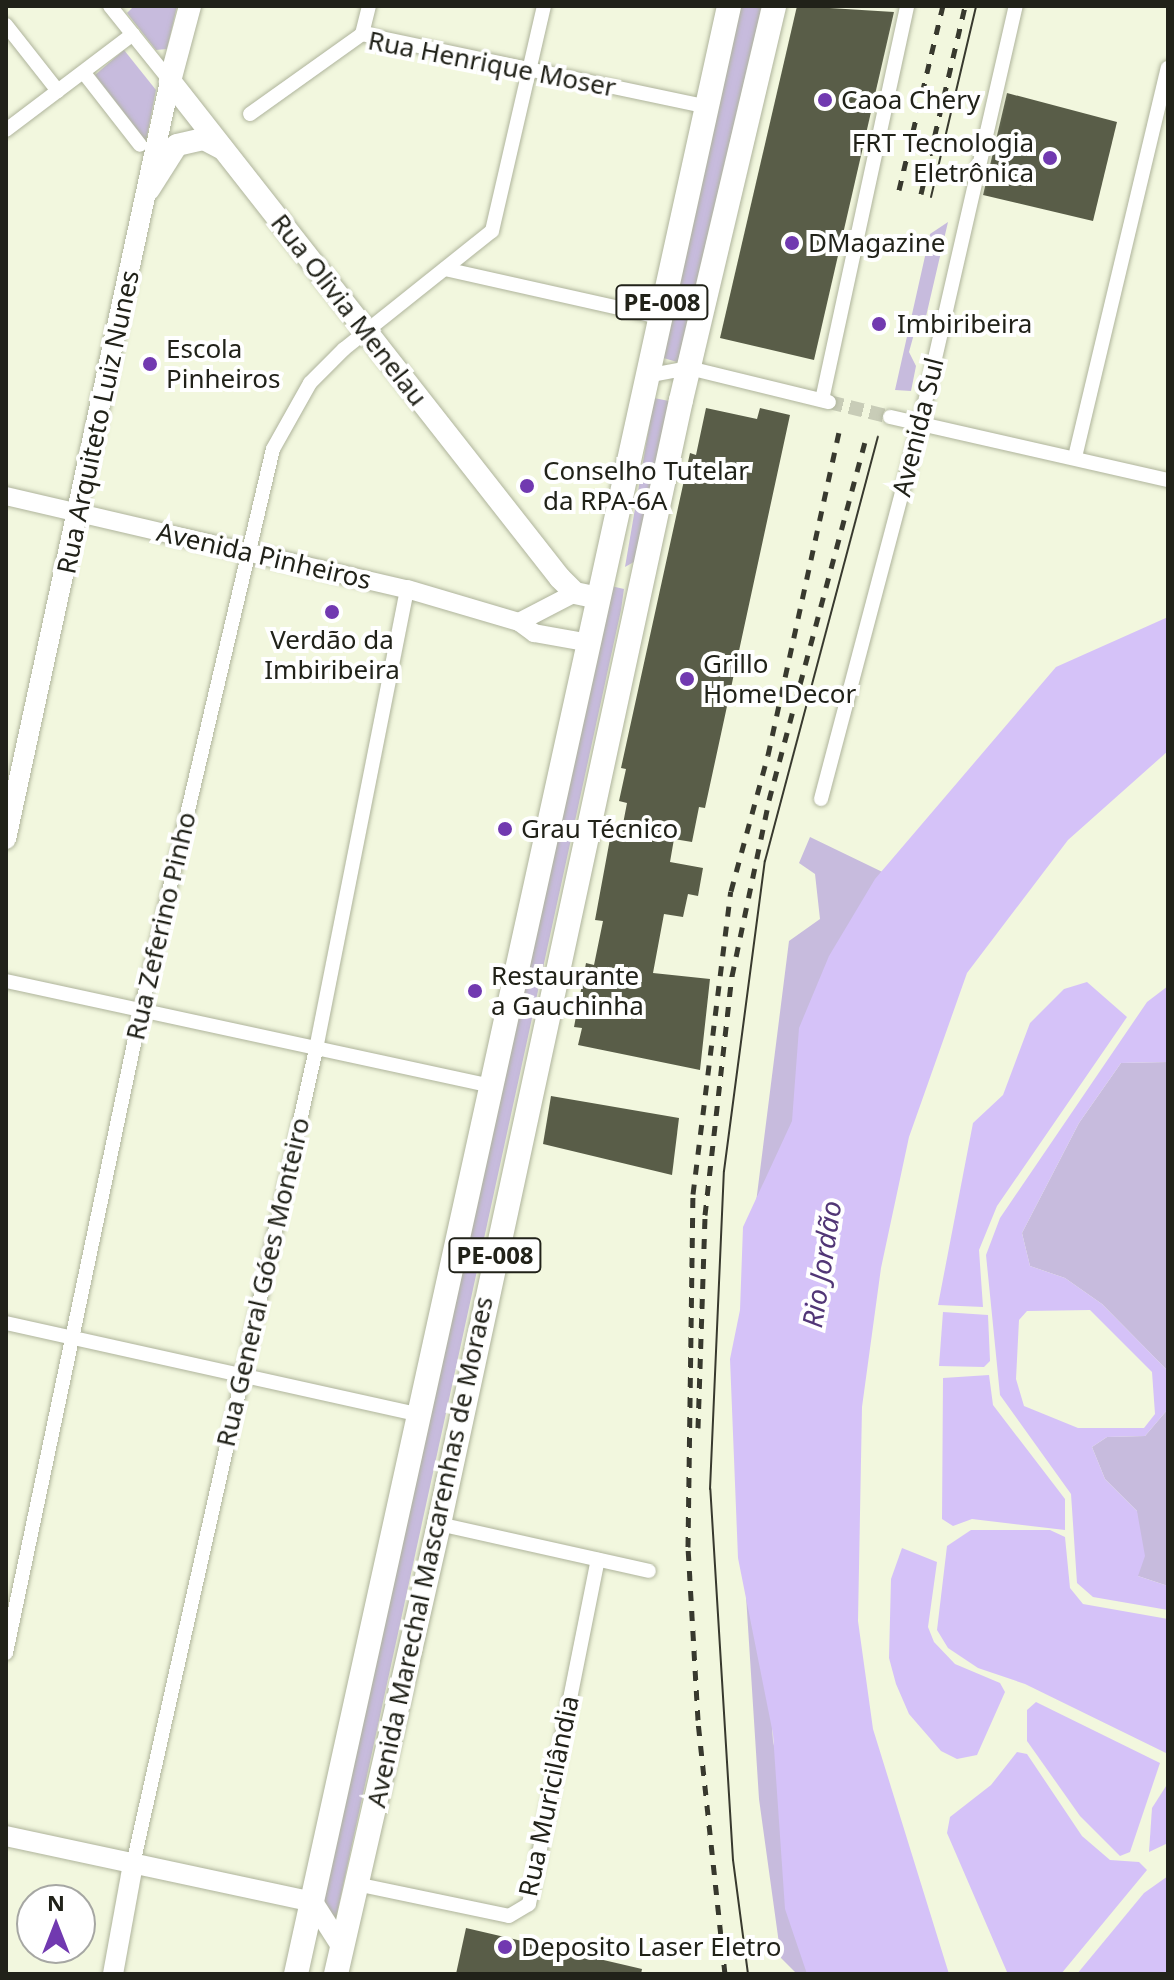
<!DOCTYPE html>
<meta charset="utf-8">
<style>
body{margin:0}
#map{position:relative;width:1174px;height:1980px;overflow:hidden;background:#f2f7de;font-family:"Noto Sans",sans-serif}
div>[style]{position:absolute}
.green>*{inset:0;background:#c7bbdd}
.water>*{inset:0;background:#d5c2f8}
.building>*{inset:0;background:#595d48}
.minor-tunnel>*{height:14px;margin-top:-7px;transform-origin:0;background:repeating-linear-gradient(90deg,#c8ccb7 0 14px,transparent 0 21px)}
.roads{filter:drop-shadow(0 0 2px #afb49c) drop-shadow(0 0 2px #afb49c)}
.minor>*{height:14px;margin:-7px;padding:0 7px;transform-origin:7px;border-radius:7px;background:#fff}
.tertiary>*{height:18px;margin:-9px;padding:0 9px;transform-origin:9px;border-radius:9px;background:#fff}
.secondary>*{height:20px;margin:-10px;padding:0 10px;transform-origin:10px;border-radius:10px;background:#fff}
.primary>*{height:22px;margin:-11px;padding:0 11px;transform-origin:11px;border-radius:11px;background:#fff}
.trunk>*{height:24px;margin:-12px;padding:0 12px;transform-origin:12px;border-radius:12px;background:#fff}
.tram>*{height:2px;margin:-1px;padding:0 1px;transform-origin:1px;border-radius:1px;background:#38392e}
.rail>*{height:5px;margin-top:-2.5px;transform-origin:0;background:repeating-linear-gradient(90deg,#38392e 0 10px,transparent 0 20px)}
.dots>*{width:22px;height:22px;translate:-50% -50%;box-sizing:border-box;border:4px solid #fff;border-radius:50%}
span{translate:-50% -50%;white-space:nowrap;text-align:center;line-height:1.15;-webkit-text-stroke:8px #fff;paint-order:stroke}
.shield-label span{padding:2px 6px;background:#fff;border:2px solid;border-radius:6px;-webkit-text-stroke-width:0}
.shield-label{font-size:24px;color:#212219;font-weight:700}
.street-label{font-size:26px;color:#212219}
.poi-label{font-size:26px;color:#212219}
.left{translate:0 -50%;text-align:left}
.right{translate:-100% -50%;text-align:right}
.water-label{font-size:28px;color:#513676;font-style:italic}
.frame{position:absolute;inset:0;border:8px solid #212219;pointer-events:none}
.north{position:absolute;left:16px;top:1884px;width:80px;height:80px;box-sizing:border-box;background:#fff;border:2px solid #a6a7a3;border-radius:50%;rotate:0deg;font-size:22px;font-weight:700;line-height:32px;text-align:center;color:#212219}
.north::after{content:'';display:block;margin:auto;width:28px;height:36px;background:#7139b0;clip-path:polygon(50% 0,100% 100%,50% 72%,0 100%)}
</style>
<div id="map">
<div class="green">
<div style="clip-path:polygon(134px 6px,177px 6px,167px 49px,156px 50px,127px 13px)"></div>
<div style="clip-path:polygon(737px 6px,766px 6px,684px 364px,660px 357px)"></div>
<div style="clip-path:polygon(124px 50px,156px 90px,146px 141px,95px 75px)"></div>
<div style="clip-path:polygon(948px 222px,924px 325px,914px 334px,909px 352px,916px 366px,911px 391px,895px 390px,930px 234px)"></div>
<div style="clip-path:polygon(654px 398px,674px 402px,641px 558px,625px 567px)"></div>
<div style="clip-path:polygon(611px 586px,624px 589px,621px 610px,334px 1927px,320px 1905px)"></div>
<div style="clip-path:polygon(810px 837px,899px 880px,760px 1542px,773px 1741px,787px 1808px,840px 1974px,797px 1974px,781px 1958px,759px 1799px,745px 1580px,749px 1258px,789px 941px,820px 919px,815px 874px,799px 863px)"></div>
<div style="clip-path:polygon(1168px 1062px,1168px 1371px,1102px 1304px,1065px 1278px,1030px 1266px,1022px 1233px,1079px 1123px,1121px 1063px)"></div>
<div style="clip-path:polygon(1168px 1409px,1168px 1586px,1138px 1576px,1137px 1511px,1105px 1479px,1092px 1447px,1107px 1437px,1145px 1436px)"></div>
</div>
<div class="water">
<div style="clip-path:polygon(1168px 617px,1168px 751px,1068px 840px,967px 973px,909px 1137px,881px 1268px,862px 1407px,858px 1621px,873px 1729px,949px 1974px,807px 1974px,785px 1909px,773px 1734px,738px 1558px,730px 1359px,740px 1310px,743px 1227px,792px 1121px,799px 1028px,829px 956px,875px 879px,1056px 667px)"></div>
<div style="clip-path:polygon(1087px 982px,1127px 1017px,997px 1206px,979px 1250px,983px 1307px,938px 1305px,973px 1123px,1003px 1095px,1030px 1023px,1064px 989px)"></div>
<div style="clip-path:polygon(evenodd,1168px 986px,1168px 1062px,1121px 1063px,1079px 1123px,1022px 1233px,1030px 1266px,1065px 1278px,1102px 1304px,1168px 1371px,1168px 1409px,1145px 1436px,1107px 1437px,1092px 1447px,1105px 1479px,1137px 1511px,1145px 1556px,1138px 1576px,1168px 1586px,1168px 1610px,1093px 1597px,1077px 1583px,1071px 1494px,1000px 1395px,986px 1255px,1000px 1218px,1147px 1002px,1168px 986px,1090px 1310px,1152px 1372px,1155px 1414px,1144px 1428px,1078px 1428px,1024px 1406px,1016px 1379px,1019px 1320px,1027px 1311px,1090px 1310px)"></div>
<div style="clip-path:polygon(943px 1312px,988px 1315px,990px 1361px,984px 1367px,939px 1366px)"></div>
<div style="clip-path:polygon(989px 1375px,993px 1405px,1065px 1499px,1065px 1530px,972px 1519px,953px 1526px,942px 1519px,943px 1378px)"></div>
<div style="clip-path:polygon(971px 1530px,1050px 1530px,1065px 1537px,1070px 1588px,1083px 1604px,1168px 1619px,1168px 1754px,1025px 1684px,978px 1668px,948px 1648px,937px 1630px,947px 1546px)"></div>
<div style="clip-path:polygon(902px 1548px,937px 1562px,928px 1627px,934px 1642px,955px 1664px,1000px 1683px,1005px 1692px,977px 1755px,957px 1759px,941px 1751px,909px 1714px,896px 1684px,889px 1658px,891px 1579px)"></div>
<div style="clip-path:polygon(1036px 1702px,1160px 1763px,1130px 1852px,1120px 1856px,1080px 1816px,1027px 1741px,1027px 1710px)"></div>
<div style="clip-path:polygon(1017px 1752px,1027px 1754px,1082px 1836px,1110px 1860px,1139px 1862px,1147px 1870px,1061px 1974px,1007px 1972px,947px 1833px,950px 1817px,991px 1785px)"></div>
<div style="clip-path:polygon(1168px 1783px,1168px 1843px,1149px 1852px,1152px 1808px)"></div>
<div style="clip-path:polygon(1168px 1876px,1168px 1974px,1077px 1974px,1144px 1893px)"></div>
</div>
<div class="building">
<div style="clip-path:polygon(797px 6px,894px 12px,814px 360px,720px 338px)"></div>
<div style="clip-path:polygon(1007px 93px,1117px 122px,1093px 221px,983px 195px)"></div>
<div style="clip-path:polygon(706px 408px,757px 419px,760px 408px,790px 415px,705px 808px,699px 807px,692px 842px,674px 839px,670px 862px,703px 868px,698px 896px,688px 894px,683px 917px,664px 914px,653px 973px,710px 979px,700px 1070px,578px 1045px,582px 1028px,574px 1027px,586px 963px,594px 965px,603px 921px,595px 920px,612px 828px,622px 829px,627px 803px,619px 801px,626px 769px,621px 768px,690px 453px,696px 455px)"></div>
<div style="clip-path:polygon(551px 1096px,679px 1118px,672px 1175px,543px 1144px)"></div>
<div style="clip-path:polygon(466px 1928px,642px 1969px,641px 1974px,456px 1974px)"></div>
</div>
<div class="minor-tunnel">
<div style="left:829px;top:402px;width:63px;rotate:13.8deg"></div>
</div>
<div class="roads">
<div class="minor">
<div style="left:110px;top:6px;width:96px;rotate:51.3deg"></div>
<div style="left:6px;top:25px;width:84px;rotate:51.8deg"></div>
<div style="left:362px;top:34px;width:29px;rotate:-76deg"></div>
<div style="left:84px;top:73px;width:91px;rotate:52.1deg"></div>
<div style="left:250px;top:114px;width:138px;rotate:-35.5deg"></div>
<div style="left:362px;top:34px;width:355px;rotate:11.9deg"></div>
<div style="left:6px;top:130px;width:159px;rotate:-37.1deg"></div>
<div style="left:445px;top:269px;width:219px;rotate:12.6deg"></div>
<div style="left:646px;top:376px;width:44px;rotate:-10.5deg"></div>
<div style="left:689px;top:368px;width:144px;rotate:13.7deg"></div>
<div style="left:822px;top:400px;width:403px;rotate:-77.8deg"></div>
<div style="left:890px;top:417px;width:285px;rotate:12.8deg"></div>
<div style="left:1075px;top:457px;width:400px;rotate:-76.6deg"></div>
<div style="left:821px;top:799px;width:388px;rotate:-75.2deg"></div>
<div style="left:920px;top:424px;width:429px;rotate:-77.1deg"></div>
<div style="left:6px;top:981px;width:497px;rotate:12.2deg"></div>
<div style="left:6px;top:1323px;width:422px;rotate:12.5deg"></div>
<div style="left:439px;top:1524px;width:215px;rotate:12.6deg"></div>
<div style="left:6px;top:1653px;width:657px;rotate:-78.14deg"></div>
<div style="left:141px;top:1010px;width:576px;rotate:-76.76deg"></div>
<div style="left:273px;top:449px;width:76px;rotate:-60.7deg"></div>
<div style="left:310px;top:383px;width:48px;rotate:-45deg"></div>
<div style="left:344px;top:349px;width:189px;rotate:-38.6deg"></div>
<div style="left:492px;top:231px;width:231px;rotate:-77deg"></div>
<div style="left:133px;top:1864px;width:835px;rotate:-77.34deg"></div>
<div style="left:316px;top:1049px;width:469px;rotate:-78.8deg"></div>
<div style="left:356px;top:1884px;width:156px;rotate:11.8deg"></div>
<div style="left:509px;top:1916px;width:23px;rotate:-31deg"></div>
<div style="left:529px;top:1904px;width:351px;rotate:-78.7deg"></div>
</div>
<div class="tertiary">
<div style="left:6px;top:496px;width:412px;rotate:13.1deg"></div>
<div style="left:407px;top:589px;width:117px;rotate:16.4deg"></div>
<div style="left:519px;top:622px;width:19px;rotate:36deg"></div>
<div style="left:534px;top:633px;width:57px;rotate:10.1deg"></div>
<div style="left:519px;top:622px;width:63px;rotate:-27.4deg"></div>
</div>
<div class="secondary">
<div style="left:6px;top:839px;width:776px;rotate:-77.79deg"></div>
<div style="left:6px;top:1836px;width:314px;rotate:12.1deg"></div>
<div style="left:313px;top:1902px;width:52px;rotate:57.5deg"></div>
<div style="left:113px;top:1974px;width:112px;rotate:-79.7deg"></div>
</div>
<div class="primary">
<div style="left:190px;top:6px;width:78px;rotate:104.9deg"></div>
<div style="left:170px;top:81px;width:632px;rotate:51.88deg"></div>
<div style="left:560px;top:578px;width:21px;rotate:45deg"></div>
<div style="left:575px;top:593px;width:24px;rotate:12deg"></div>
<div style="left:149px;top:189px;width:52px;rotate:-57.5deg"></div>
<div style="left:177px;top:145px;width:28px;rotate:-13deg"></div>
<div style="left:204px;top:139px;width:21px;rotate:28deg"></div>
</div>
<div class="trunk">
<div style="left:296px;top:1974px;width:2015px;rotate:-77.59deg"></div>
<div style="left:336px;top:1974px;width:462px;rotate:-77.1deg"></div>
<div style="left:439px;top:1524px;width:1150px;rotate:-77.85deg"></div>
<div style="left:681px;top:400px;width:405px;rotate:-76.7deg"></div>
</div>
</div>
<div class="tram">
<div style="left:931px;top:197px;width:196px;rotate:-76.7deg"></div>
<div style="left:748px;top:1974px;width:115px;rotate:-97.5deg"></div>
<div style="left:733px;top:1860px;width:372px;rotate:-93.5deg"></div>
<div style="left:710px;top:1489px;width:318px;rotate:-87.5deg"></div>
<div style="left:724px;top:1171px;width:313px;rotate:-82.5deg"></div>
<div style="left:765px;top:861px;width:439px;rotate:-75.1deg"></div>
</div>
<div class="rail">
<div style="left:899px;top:190px;width:189px;rotate:-76.6deg"></div>
<div style="left:921px;top:194px;width:193px;rotate:-76.8deg"></div>
<div style="left:698px;top:1428px;width:213px;rotate:-88.1deg"></div>
<div style="left:705px;top:1215px;width:241px;rotate:-83.6deg"></div>
<div style="left:732px;top:976px;width:180px;rotate:-78.1deg"></div>
<div style="left:769px;top:800px;width:379px;rotate:-75deg"></div>
<div style="left:725px;top:1974px;width:255px;rotate:-96.1deg"></div>
<div style="left:698px;top:1720px;width:173px;rotate:-93.3deg"></div>
<div style="left:688px;top:1547px;width:353px;rotate:-89.2deg"></div>
<div style="left:693px;top:1194px;width:305px;rotate:-82.9deg"></div>
<div style="left:731px;top:891px;width:141px;rotate:-74.8deg"></div>
<div style="left:768px;top:755px;width:335px;rotate:-77.6deg"></div>
</div>
<div class="dots">
<div style="left:825px;top:100px;background:#7139b0"></div>
<div style="left:1050px;top:158px;background:#7139b0"></div>
<div style="left:792px;top:243px;background:#7139b0"></div>
<div style="left:879px;top:324px;background:#7139b0"></div>
<div style="left:150px;top:364px;background:#7139b0"></div>
<div style="left:527px;top:486px;background:#7139b0"></div>
<div style="left:332px;top:612px;background:#7139b0"></div>
<div style="left:687px;top:679px;background:#7139b0"></div>
<div style="left:505px;top:829px;background:#7139b0"></div>
<div style="left:475px;top:991px;background:#7139b0"></div>
<div style="left:505px;top:1947px;background:#7139b0"></div>
</div>
<div class="shield-label">
<span style="left:662px;top:302px">PE-008</span>
<span style="left:495px;top:1255px">PE-008</span>
</div>
<div class="street-label">
<span style="left:492px;top:64px;rotate:11deg">Rua Henrique Moser</span>
<span style="left:349px;top:310px;rotate:52deg">Rua Olivia Menelau</span>
<span style="left:98px;top:422px;rotate:-78deg">Rua Arquiteto Luiz Nunes</span>
<span style="left:918px;top:427px;rotate:-76deg">Avenida Sul</span>
<span style="left:264px;top:556px;rotate:13deg">Avenida Pinheiros</span>
<span style="left:161px;top:926px;rotate:-77deg">Rua Zeferino Pinho</span>
<span style="left:263px;top:1282px;rotate:-77deg">Rua General Góes Monteiro</span>
<span style="left:430px;top:1552px;rotate:-78deg">Avenida Marechal Mascarenhas de Moraes</span>
<span style="left:549px;top:1796px;rotate:-78deg">Rua Muricilândia</span>
</div>
<div class="poi-label">
<span class="left" style="left:841px;top:100px">Caoa Chery</span>
<span class="right" style="left:1034px;top:158px">FRT Tecnologia<br>Eletrônica</span>
<span class="left" style="left:808px;top:243px">DMagazine</span>
<span class="left" style="left:897px;top:324px">Imbiribeira</span>
<span class="left" style="left:166px;top:364px">Escola<br>Pinheiros</span>
<span class="left" style="left:543px;top:486px">Conselho Tutelar<br>da RPA-6A</span>
<span style="left:332px;top:655px">Verdão da<br>Imbiribeira</span>
<span class="left" style="left:703px;top:679px">Grillo<br>Home Decor</span>
<span class="left" style="left:521px;top:829px">Grau Técnico</span>
<span class="left" style="left:491px;top:991px">Restaurante<br>a Gauchinha</span>
<span class="left" style="left:521px;top:1947px">Deposito Laser Eletro</span>
</div>
<div class="water-label">
<span style="left:821px;top:1264px;rotate:-81deg">Rio Jordão</span>
</div>
<div class="frame"></div>
<div class="north">N</div>
</div>
